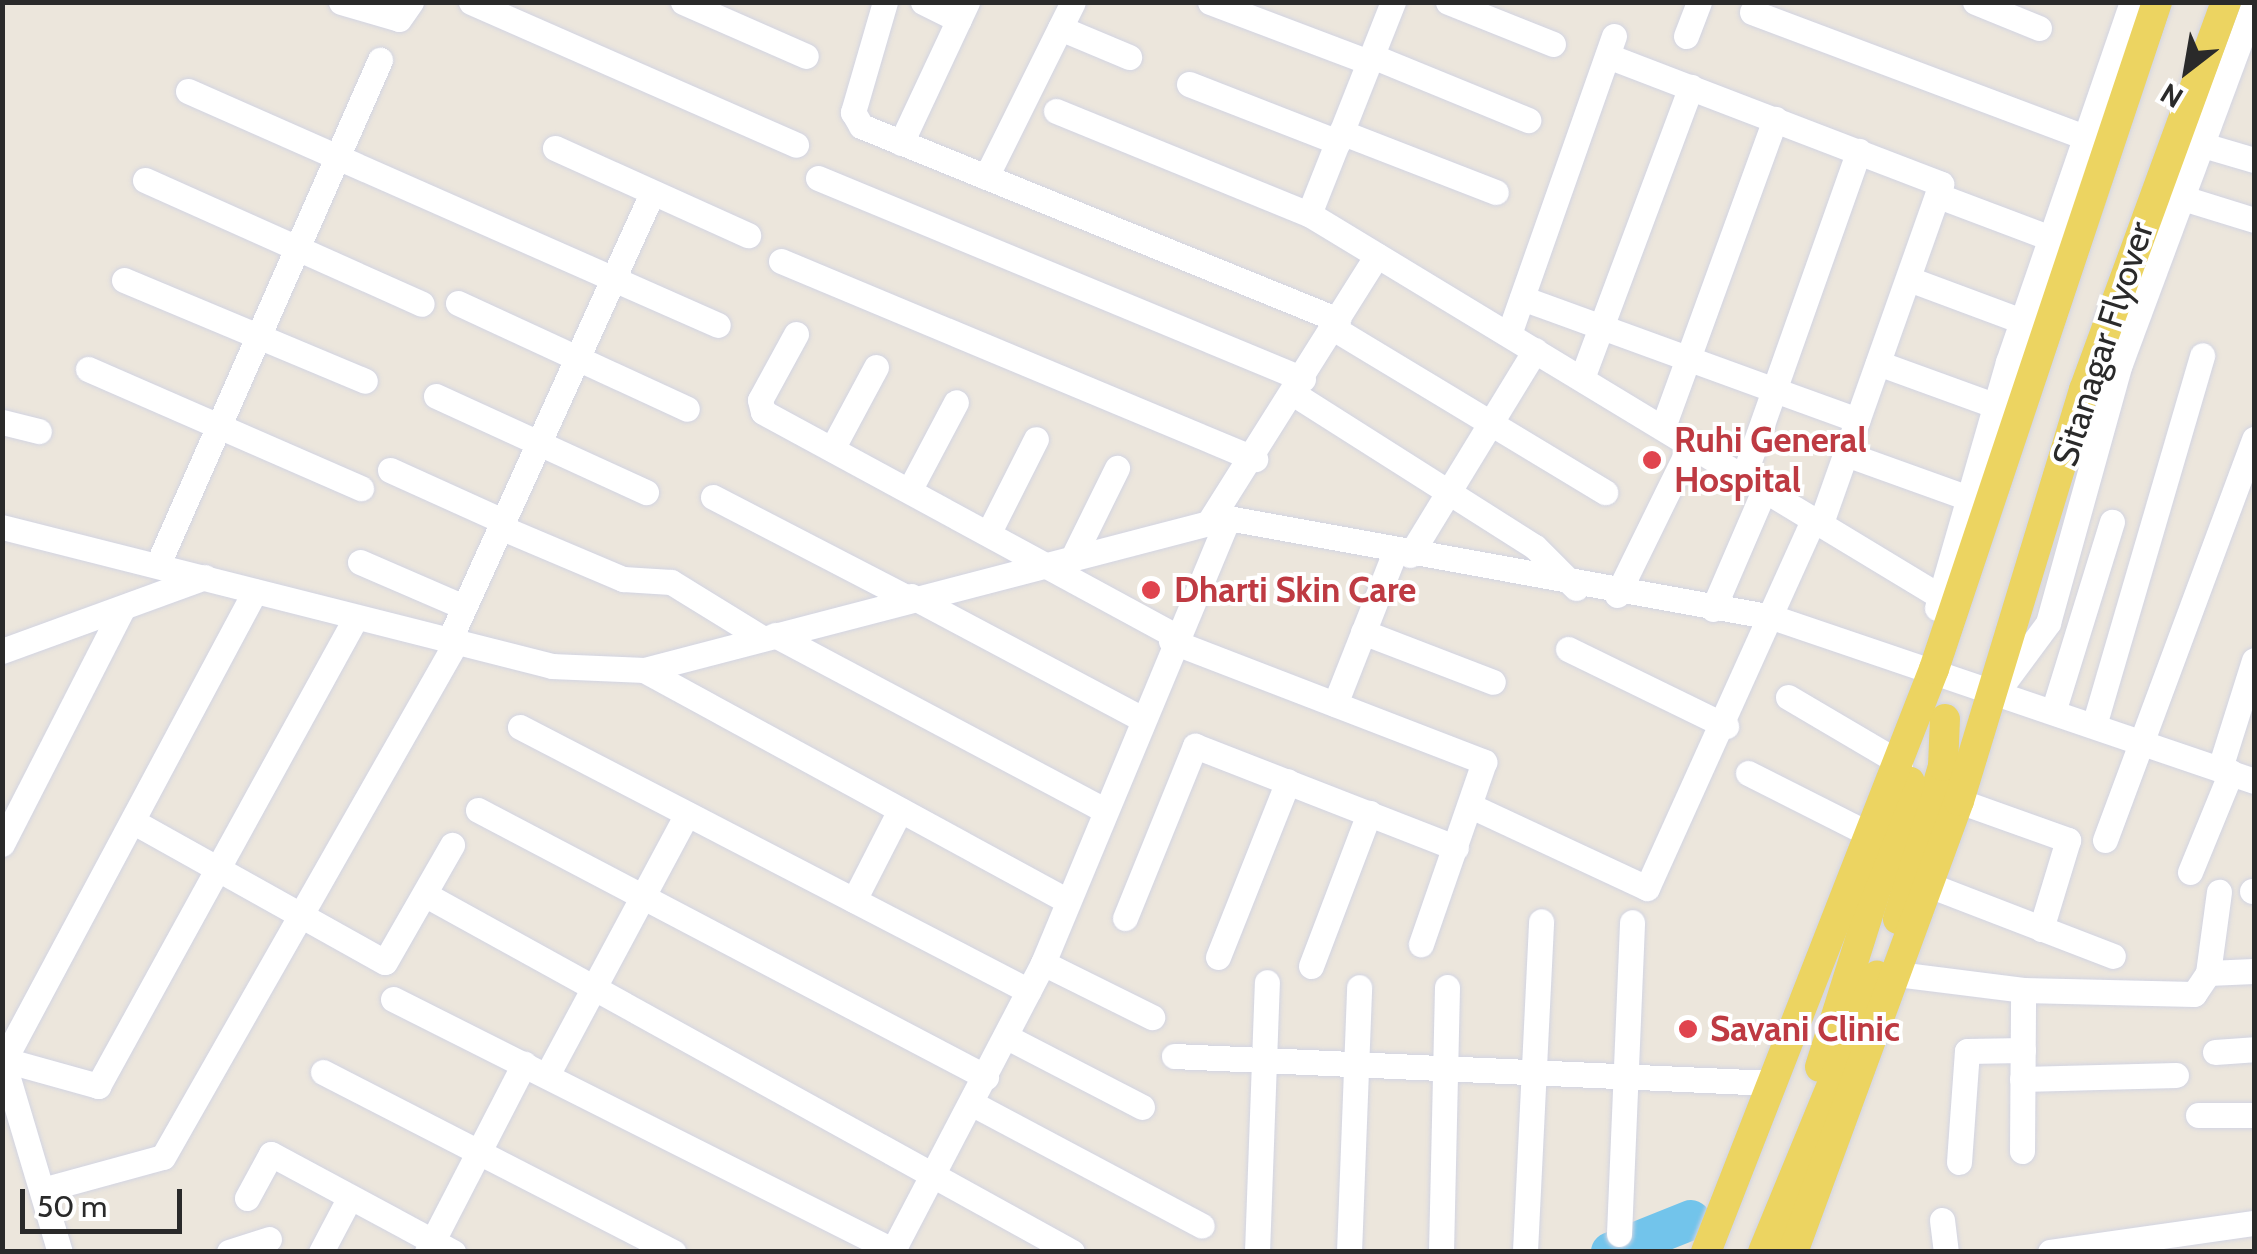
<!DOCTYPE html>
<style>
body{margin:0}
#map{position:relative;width:2257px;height:1254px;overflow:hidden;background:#ece6dc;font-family:Cabin,sans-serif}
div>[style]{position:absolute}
.river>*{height:40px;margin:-20px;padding:0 20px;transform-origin:20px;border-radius:20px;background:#72c4eb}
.roads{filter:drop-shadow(0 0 2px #d2d4e2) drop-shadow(0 0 2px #d2d4e2)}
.minor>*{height:25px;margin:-12.5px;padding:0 12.5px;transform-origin:12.5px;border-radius:12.5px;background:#fff}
.major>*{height:30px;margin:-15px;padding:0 15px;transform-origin:15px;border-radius:15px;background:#ecd461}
.dots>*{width:28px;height:28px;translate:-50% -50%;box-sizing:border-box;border:5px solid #fff;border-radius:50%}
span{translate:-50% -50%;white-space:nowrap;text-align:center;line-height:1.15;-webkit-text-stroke:8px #fff;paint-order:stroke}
.street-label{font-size:35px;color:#2a2a2a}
.health-label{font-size:35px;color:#be3a42;font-weight:700}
.left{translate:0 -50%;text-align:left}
.frame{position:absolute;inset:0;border:5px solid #2a2a2a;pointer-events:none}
.north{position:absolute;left:2137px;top:20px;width:100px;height:100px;-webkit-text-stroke:8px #fff;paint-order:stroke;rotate:211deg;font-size:28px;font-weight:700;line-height:40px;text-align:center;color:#2a2a2a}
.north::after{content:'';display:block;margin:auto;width:35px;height:45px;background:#2a2a2a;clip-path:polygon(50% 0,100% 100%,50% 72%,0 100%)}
.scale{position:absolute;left:20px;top:1189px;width:162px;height:45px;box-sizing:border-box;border:5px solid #2a2a2a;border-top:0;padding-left:12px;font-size:30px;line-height:35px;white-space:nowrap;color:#2a2a2a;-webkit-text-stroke:8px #fff;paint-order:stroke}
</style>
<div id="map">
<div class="river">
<div style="left:1611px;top:1252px;width:86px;rotate:-21.8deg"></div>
</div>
<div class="roads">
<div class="minor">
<div style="left:341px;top:2px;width:60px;rotate:16.3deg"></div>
<div style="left:399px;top:19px;width:21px;rotate:-55deg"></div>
<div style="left:471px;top:2px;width:355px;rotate:23.7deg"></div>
<div style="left:683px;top:2px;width:134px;rotate:23.7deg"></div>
<div style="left:885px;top:2px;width:115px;rotate:106.2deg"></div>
<div style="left:853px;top:112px;width:16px;rotate:60deg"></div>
<div style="left:861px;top:126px;width:515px;rotate:22.13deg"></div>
<div style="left:923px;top:2px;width:40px;rotate:26.6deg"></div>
<div style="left:1210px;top:2px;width:170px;rotate:20.7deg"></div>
<div style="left:1448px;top:2px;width:113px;rotate:21.8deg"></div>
<div style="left:1975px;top:2px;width:69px;rotate:22.1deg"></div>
<div style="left:1752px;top:12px;width:355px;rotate:20.6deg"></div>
<div style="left:1060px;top:28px;width:75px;rotate:22.8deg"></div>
<div style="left:1686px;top:36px;width:36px;rotate:-69deg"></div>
<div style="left:1372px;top:56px;width:169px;rotate:22.3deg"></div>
<div style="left:1608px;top:56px;width:357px;rotate:21deg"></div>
<div style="left:1941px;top:184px;width:359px;rotate:109.5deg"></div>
<div style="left:1189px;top:84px;width:160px;rotate:21.3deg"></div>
<div style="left:188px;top:91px;width:579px;rotate:23.82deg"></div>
<div style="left:1056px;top:111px;width:273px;rotate:22.2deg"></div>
<div style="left:1309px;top:214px;width:733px;rotate:31.22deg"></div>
<div style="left:1341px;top:132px;width:166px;rotate:21.2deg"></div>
<div style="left:901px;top:143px;width:156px;rotate:-64.9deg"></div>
<div style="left:2203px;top:145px;width:53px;rotate:16.4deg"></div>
<div style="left:555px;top:148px;width:212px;rotate:24.3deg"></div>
<div style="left:986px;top:177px;width:195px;rotate:-63.6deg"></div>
<div style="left:818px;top:178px;width:525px;rotate:22.51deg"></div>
<div style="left:145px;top:180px;width:303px;rotate:24.1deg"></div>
<div style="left:1939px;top:196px;width:119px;rotate:20.7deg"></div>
<div style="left:2183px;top:198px;width:74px;rotate:17.2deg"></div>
<div style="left:1309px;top:214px;width:228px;rotate:-68.4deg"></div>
<div style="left:781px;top:261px;width:514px;rotate:22.67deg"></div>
<div style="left:1909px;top:279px;width:121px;rotate:20.4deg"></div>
<div style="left:124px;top:280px;width:261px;rotate:22.7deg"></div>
<div style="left:1522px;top:298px;width:357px;rotate:20deg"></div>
<div style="left:458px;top:303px;width:252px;rotate:24.8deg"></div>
<div style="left:1333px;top:328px;width:318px;rotate:31.1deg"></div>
<div style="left:796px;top:334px;width:75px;rotate:118.6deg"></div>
<div style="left:760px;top:400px;width:12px;rotate:76deg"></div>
<div style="left:763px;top:412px;width:468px;rotate:28.5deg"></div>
<div style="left:1509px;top:334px;width:316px;rotate:-70.6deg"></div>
<div style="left:1878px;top:363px;width:126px;rotate:20deg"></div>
<div style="left:88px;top:369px;width:298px;rotate:23.6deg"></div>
<div style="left:1582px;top:378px;width:311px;rotate:-69.5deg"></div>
<div style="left:1294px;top:394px;width:285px;rotate:32.4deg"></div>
<div style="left:1535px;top:547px;width:58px;rotate:45deg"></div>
<div style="left:436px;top:396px;width:231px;rotate:24.6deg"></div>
<div style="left:2px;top:422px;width:38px;rotate:14deg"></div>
<div style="left:1663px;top:427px;width:328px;rotate:-70deg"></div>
<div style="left:832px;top:449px;width:93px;rotate:-61.8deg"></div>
<div style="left:1846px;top:454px;width:133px;rotate:19.8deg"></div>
<div style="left:390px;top:470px;width:124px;rotate:24.3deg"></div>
<div style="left:1744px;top:475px;width:344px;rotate:-70.5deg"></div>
<div style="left:910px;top:489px;width:98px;rotate:-62.1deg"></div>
<div style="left:713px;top:497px;width:217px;rotate:27.4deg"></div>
<div style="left:1209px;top:522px;width:315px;rotate:-57.8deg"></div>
<div style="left:2px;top:527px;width:567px;rotate:14.18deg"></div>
<div style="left:552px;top:666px;width:92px;rotate:2.5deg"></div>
<div style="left:644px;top:670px;width:603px;rotate:-14.59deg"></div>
<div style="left:1228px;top:518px;width:553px;rotate:10.31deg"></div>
<div style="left:1772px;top:617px;width:509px;rotate:18.79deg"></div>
<div style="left:500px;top:527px;width:134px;rotate:22.9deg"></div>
<div style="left:623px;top:579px;width:48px;rotate:3.6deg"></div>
<div style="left:671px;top:582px;width:107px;rotate:31.6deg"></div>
<div style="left:989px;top:532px;width:104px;rotate:-63.2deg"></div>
<div style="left:1075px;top:553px;width:95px;rotate:-63.7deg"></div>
<div style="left:1410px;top:555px;width:240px;rotate:-58.6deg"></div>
<div style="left:360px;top:562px;width:113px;rotate:23.4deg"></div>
<div style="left:158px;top:564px;width:551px;rotate:-66.23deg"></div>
<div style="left:1617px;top:595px;width:168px;rotate:-63.9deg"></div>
<div style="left:911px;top:596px;width:259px;rotate:28deg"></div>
<div style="left:1937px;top:608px;width:256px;rotate:-73.9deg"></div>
<div style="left:2008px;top:362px;width:381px;rotate:-71deg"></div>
<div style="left:1713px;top:609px;width:132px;rotate:-66.7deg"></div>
<div style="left:1363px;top:632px;width:139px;rotate:21deg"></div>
<div style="left:775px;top:635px;width:370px;rotate:28deg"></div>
<div style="left:1171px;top:641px;width:336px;rotate:21.1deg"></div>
<div style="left:1484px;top:762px;width:193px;rotate:109.1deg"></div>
<div style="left:448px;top:643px;width:493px;rotate:-65.6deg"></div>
<div style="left:1568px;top:649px;width:176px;rotate:26deg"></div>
<div style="left:2px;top:651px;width:216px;rotate:-20deg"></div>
<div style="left:644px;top:670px;width:480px;rotate:28.6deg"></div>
<div style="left:1997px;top:692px;width:86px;rotate:-53.5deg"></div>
<div style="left:2048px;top:623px;width:269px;rotate:-74.5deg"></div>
<div style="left:2120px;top:364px;width:384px;rotate:-69.6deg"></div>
<div style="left:1788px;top:697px;width:130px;rotate:30.5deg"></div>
<div style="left:1335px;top:704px;width:163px;rotate:-68.5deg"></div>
<div style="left:2054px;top:709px;width:196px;rotate:-72.8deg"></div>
<div style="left:2095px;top:722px;width:382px;rotate:-73.7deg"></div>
<div style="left:520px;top:727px;width:573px;rotate:27.41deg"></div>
<div style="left:2220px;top:768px;width:113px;rotate:-72.5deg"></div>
<div style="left:1748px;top:773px;width:133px;rotate:26.8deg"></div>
<div style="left:1959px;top:801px;width:116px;rotate:19.7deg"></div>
<div style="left:2068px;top:840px;width:93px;rotate:106.9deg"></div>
<div style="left:1471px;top:806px;width:194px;rotate:25deg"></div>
<div style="left:1647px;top:888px;width:406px;rotate:-65.7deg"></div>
<div style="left:478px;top:810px;width:574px;rotate:27.73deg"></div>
<div style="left:134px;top:822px;width:287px;rotate:29.2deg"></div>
<div style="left:385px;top:962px;width:135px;rotate:-60.2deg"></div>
<div style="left:2105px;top:840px;width:428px;rotate:-69.6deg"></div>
<div style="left:2px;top:844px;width:264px;rotate:-62.9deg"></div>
<div style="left:2190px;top:872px;width:108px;rotate:-67.7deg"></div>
<div style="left:1929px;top:885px;width:197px;rotate:21.1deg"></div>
<div style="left:2252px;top:891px;width:2px"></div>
<div style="left:426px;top:895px;width:738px;rotate:28.93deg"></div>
<div style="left:854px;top:900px;width:101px;rotate:-62.9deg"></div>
<div style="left:1125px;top:918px;width:186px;rotate:-67.9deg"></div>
<div style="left:1195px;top:746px;width:280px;rotate:21.3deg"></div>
<div style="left:1218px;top:957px;width:189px;rotate:-68.3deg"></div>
<div style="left:1043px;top:963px;width:122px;rotate:26.4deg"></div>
<div style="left:1311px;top:966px;width:164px;rotate:-69.2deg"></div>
<div style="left:2208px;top:973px;width:46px;rotate:-2.5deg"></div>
<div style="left:1897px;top:974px;width:127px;rotate:7.2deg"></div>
<div style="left:2023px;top:990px;width:171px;rotate:1.3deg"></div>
<div style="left:2194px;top:994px;width:25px;rotate:-56deg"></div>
<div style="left:2208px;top:973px;width:82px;rotate:-82.3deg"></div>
<div style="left:393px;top:999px;width:563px;rotate:26.7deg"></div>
<div style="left:1007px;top:1037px;width:152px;rotate:27.4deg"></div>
<div style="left:2215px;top:1052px;width:39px;rotate:-4deg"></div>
<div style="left:1174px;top:1056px;width:598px;rotate:2.59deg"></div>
<div style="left:2px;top:1058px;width:202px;rotate:73.4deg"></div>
<div style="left:5px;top:1060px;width:97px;rotate:15.6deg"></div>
<div style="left:98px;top:1086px;width:531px;rotate:-61.17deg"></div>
<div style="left:2px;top:1064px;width:536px;rotate:-61.86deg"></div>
<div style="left:323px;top:1072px;width:394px;rotate:27.2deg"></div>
<div style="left:547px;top:1075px;width:296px;rotate:-61.8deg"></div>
<div style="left:2022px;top:1079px;width:154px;rotate:-1.5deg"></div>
<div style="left:973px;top:1104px;width:259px;rotate:28deg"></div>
<div style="left:2198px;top:1115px;width:56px"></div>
<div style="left:2022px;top:1151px;width:161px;rotate:-89.6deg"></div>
<div style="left:1959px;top:1162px;width:111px;rotate:-85.9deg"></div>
<div style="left:1967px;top:1051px;width:56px;rotate:-1deg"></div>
<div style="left:42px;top:1190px;width:125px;rotate:-15.3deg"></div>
<div style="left:163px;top:1157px;width:590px;rotate:-60.35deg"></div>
<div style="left:247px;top:1198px;width:50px;rotate:-61.4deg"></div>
<div style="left:271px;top:1154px;width:207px;rotate:28.3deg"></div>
<div style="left:1942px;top:1220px;width:32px;rotate:83deg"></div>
<div style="left:1619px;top:1234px;width:312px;rotate:-87.6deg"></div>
<div style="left:1525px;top:1251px;width:330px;rotate:-87.2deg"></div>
<div style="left:229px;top:1252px;width:42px;rotate:-18deg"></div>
<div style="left:321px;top:1252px;width:62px;rotate:-62.2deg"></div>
<div style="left:427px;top:1252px;width:212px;rotate:-62.7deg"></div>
<div style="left:892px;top:1252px;width:326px;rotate:-62.4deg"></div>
<div style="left:1043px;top:963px;width:482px;rotate:-67.4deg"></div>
<div style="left:1257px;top:1252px;width:270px;rotate:-87.9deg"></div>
<div style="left:1349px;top:1252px;width:265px;rotate:-87.8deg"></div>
<div style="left:1441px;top:1252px;width:265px;rotate:-88.7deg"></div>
<div style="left:2050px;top:1252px;width:206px;rotate:-8.1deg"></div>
</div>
<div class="major">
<div style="left:1898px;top:919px;width:159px;rotate:-73.6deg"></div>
<div style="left:1943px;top:766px;width:47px;rotate:-87.6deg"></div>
<div style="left:1820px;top:1067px;width:299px;rotate:-72.5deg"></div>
<div style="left:1706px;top:1252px;width:626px;rotate:-68.64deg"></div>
<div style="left:1934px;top:669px;width:703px;rotate:-71.51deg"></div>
<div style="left:1763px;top:1252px;width:299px;rotate:-67.6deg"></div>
<div style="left:1793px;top:1252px;width:481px;rotate:-69.8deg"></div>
<div style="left:1959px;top:801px;width:430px;rotate:-73.1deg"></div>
<div style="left:2084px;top:390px;width:413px;rotate:-69.9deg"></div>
</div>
</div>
<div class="dots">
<div style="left:1652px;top:460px;background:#e0444e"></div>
<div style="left:1151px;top:590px;background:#e0444e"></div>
<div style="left:1688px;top:1029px;background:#e0444e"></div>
</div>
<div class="street-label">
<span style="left:2103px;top:344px;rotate:-72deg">Sitanagar Flyover</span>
</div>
<div class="health-label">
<span class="left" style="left:1674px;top:460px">Ruhi General<br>Hospital</span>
<span class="left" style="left:1174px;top:590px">Dharti Skin Care</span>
<span class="left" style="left:1710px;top:1029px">Savani Clinic</span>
</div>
<div class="frame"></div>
<div class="north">N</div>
<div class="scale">50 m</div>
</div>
